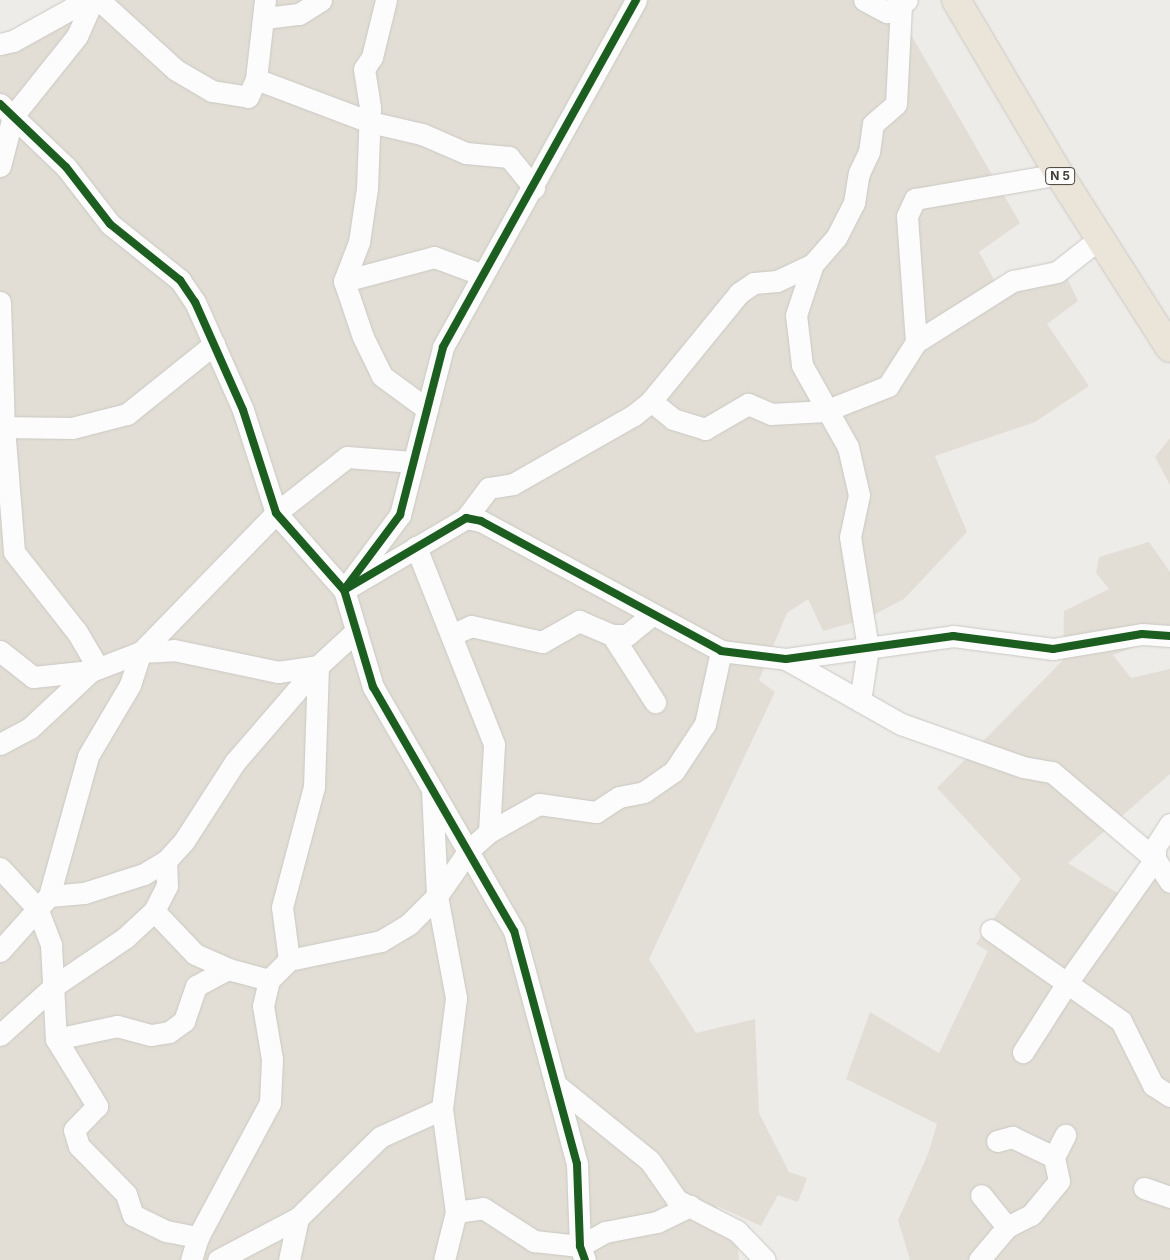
<!DOCTYPE html>
<style>
body{margin:0}
#map{position:relative;width:1170px;height:1260px;overflow:hidden;background:#eeece8;font-family:Inter,sans-serif}
div>[style]{position:absolute}
.residential>*{inset:0;background:#e2ded5}
.roads{filter:drop-shadow(0 0 1px #cac8c4) drop-shadow(0 0 1px #cac8c4)}
.minor>*{height:21px;margin:-10.5px;padding:0 10.5px;transform-origin:10.5px;border-radius:10.5px;background:#fcfcfc}
.highway>*{height:28px;margin:-14px;padding:0 14px;transform-origin:14px;border-radius:14px;background:#eae4d9}
.cycleway>*{height:8px;margin:-4px;padding:0 4px;transform-origin:4px;border-radius:4px;background:#1b5e20}
span{translate:-50% -50%;white-space:nowrap;text-align:center;line-height:1.15;-webkit-text-stroke:4px #fff;paint-order:stroke}
.shield-label span{padding:1px 4px;background:#fff;border:1px solid;border-radius:4px;-webkit-text-stroke-width:0}
.shield-label{font-size:12px;color:#433e35;font-weight:700}
</style>
<div id="map">
<div class="residential">
<div style="clip-path:polygon(84px 0,891px 0,1020px 223px,979px 252px,999px 289px,1065px 274px,1078px 301px,1047px 324px,1089px 386px,1035px 422px,935px 456px,967px 532px,904px 599px,866px 619px,823px 631px,808px 599px,787px 613px,759px 680px,775px 692px,649px 959px,696px 1033px,755px 1019px,759px 1113px,789px 1172px,807px 1178px,798px 1202px,778px 1195px,761px 1226px,717px 1206px,738px 1248px,739px 1260px,0 1260px,0 53px)"></div>
<div style="clip-path:polygon(1170px 438px,1170px 485px,1155px 457px)"></div>
<div style="clip-path:polygon(1149px 542px,1170px 572px,1170px 634px,1113px 655px,1131px 678px,1170px 669px,1170px 774px,1068px 863px,1121px 895px,1154px 878px,1170px 895px,1170px 1260px,910px 1260px,898px 1220px,928px 1154px,937px 1124px,846px 1079px,870px 1012px,939px 1053px,988px 951px,976px 944px,1021px 879px,937px 788px,1063px 660px,1064px 611px,1109px 589px,1096px 573px,1099px 557px)"></div>
</div>
<div class="roads">
<div class="minor">
<div style="left:99px;top:0;width:104px;rotate:42.3deg"></div>
<div style="left:176px;top:70px;width:42px;rotate:30.3deg"></div>
<div style="left:212px;top:91px;width:36px;rotate:9deg"></div>
<div style="left:248px;top:97px;width:20px;rotate:-66deg"></div>
<div style="left:256px;top:79px;width:80px;rotate:-83.5deg"></div>
<div style="left:386px;top:0;width:59px;rotate:103.8deg"></div>
<div style="left:372px;top:57px;width:14px;rotate:124deg"></div>
<div style="left:364px;top:69px;width:39px;rotate:81deg"></div>
<div style="left:370px;top:108px;width:80px;rotate:92.1deg"></div>
<div style="left:367px;top:188px;width:55px;rotate:98.4deg"></div>
<div style="left:359px;top:242px;width:42px;rotate:111deg"></div>
<div style="left:344px;top:281px;width:59px;rotate:71.3deg"></div>
<div style="left:363px;top:337px;width:43px;rotate:64deg"></div>
<div style="left:382px;top:376px;width:56px;rotate:36.3deg"></div>
<div style="left:864px;top:0;width:26px;rotate:28deg"></div>
<div style="left:887px;top:12px;width:23px;rotate:-31deg"></div>
<div style="left:265px;top:18px;width:34px;rotate:-7deg"></div>
<div style="left:299px;top:14px;width:26px;rotate:-32deg"></div>
<div style="left:0;top:44px;width:13px;rotate:-13deg"></div>
<div style="left:13px;top:41px;width:85px;rotate:-29deg"></div>
<div style="left:256px;top:79px;width:122px;rotate:20.7deg"></div>
<div style="left:370px;top:122px;width:53px;rotate:13deg"></div>
<div style="left:422px;top:134px;width:48px;rotate:23.4deg"></div>
<div style="left:466px;top:153px;width:43px;rotate:5.3deg"></div>
<div style="left:509px;top:157px;width:40px;rotate:51deg"></div>
<div style="left:0;top:104px;width:91px;rotate:43.7deg"></div>
<div style="left:66px;top:167px;width:72px;rotate:52.3deg"></div>
<div style="left:110px;top:224px;width:90px;rotate:38.7deg"></div>
<div style="left:180px;top:280px;width:27px;rotate:56deg"></div>
<div style="left:195px;top:302px;width:118px;rotate:66deg"></div>
<div style="left:243px;top:410px;width:108px;rotate:72.2deg"></div>
<div style="left:276px;top:513px;width:103px;rotate:48.6deg"></div>
<div style="left:344px;top:590px;width:142px;rotate:-30.5deg"></div>
<div style="left:466px;top:518px;width:15px;rotate:11deg"></div>
<div style="left:481px;top:521px;width:273px;rotate:28.4deg"></div>
<div style="left:721px;top:651px;width:65px;rotate:7deg"></div>
<div style="left:786px;top:659px;width:169px;rotate:-7.8deg"></div>
<div style="left:953px;top:636px;width:101px;rotate:7.4deg"></div>
<div style="left:1053px;top:649px;width:90px;rotate:-9.6deg"></div>
<div style="left:1142px;top:634px;width:28px;rotate:4deg"></div>
<div style="left:0;top:166px;width:52px;rotate:-75.4deg"></div>
<div style="left:13px;top:116px;width:102px;rotate:-51.3deg"></div>
<div style="left:77px;top:36px;width:39px;rotate:-66deg"></div>
<div style="left:344px;top:281px;width:93px;rotate:-14.9deg"></div>
<div style="left:434px;top:257px;width:52px;rotate:20.2deg"></div>
<div style="left:0;top:302px;width:125px;rotate:88.2deg"></div>
<div style="left:4px;top:427px;width:125px;rotate:85.4deg"></div>
<div style="left:14px;top:552px;width:102px;rotate:51.8deg"></div>
<div style="left:77px;top:632px;width:42px;rotate:59.7deg"></div>
<div style="left:916px;top:342px;width:126px;rotate:-94.1deg"></div>
<div style="left:907px;top:216px;width:19px;rotate:-65deg"></div>
<div style="left:915px;top:199px;width:146px;rotate:-9.8deg"></div>
<div style="left:651px;top:401px;width:28px;rotate:39deg"></div>
<div style="left:673px;top:419px;width:34px;rotate:17deg"></div>
<div style="left:705px;top:429px;width:50px;rotate:-30.2deg"></div>
<div style="left:748px;top:404px;width:25px;rotate:23deg"></div>
<div style="left:771px;top:414px;width:54px;rotate:-3.2deg"></div>
<div style="left:825px;top:411px;width:68px;rotate:-21.6deg"></div>
<div style="left:888px;top:386px;width:52px;rotate:-57.5deg"></div>
<div style="left:916px;top:342px;width:115px;rotate:-32.2deg"></div>
<div style="left:1013px;top:281px;width:45px;rotate:-11.6deg"></div>
<div style="left:1057px;top:272px;width:55px;rotate:-38.3deg"></div>
<div style="left:0;top:427px;width:72px;rotate:0.8deg"></div>
<div style="left:72px;top:428px;width:57px;rotate:-14.3deg"></div>
<div style="left:127px;top:414px;width:112px;rotate:-38.8deg"></div>
<div style="left:466px;top:518px;width:38px;rotate:-53deg"></div>
<div style="left:489px;top:488px;width:24px;rotate:-9deg"></div>
<div style="left:513px;top:484px;width:139px;rotate:-29.7deg"></div>
<div style="left:634px;top:415px;width:22px;rotate:-39deg"></div>
<div style="left:651px;top:401px;width:139px;rotate:-50.8deg"></div>
<div style="left:739px;top:293px;width:18px;rotate:-34deg"></div>
<div style="left:754px;top:283px;width:23px;rotate:-5deg"></div>
<div style="left:777px;top:281px;width:40px;rotate:-25deg"></div>
<div style="left:451px;top:635px;width:22px;rotate:-24deg"></div>
<div style="left:471px;top:626px;width:73px;rotate:12.7deg"></div>
<div style="left:542px;top:642px;width:43px;rotate:-29.6deg"></div>
<div style="left:579px;top:621px;width:36px;rotate:23deg"></div>
<div style="left:612px;top:635px;width:15px"></div>
<div style="left:627px;top:635px;width:32px;rotate:-39deg"></div>
<div style="left:612px;top:635px;width:80px;rotate:57.3deg"></div>
<div style="left:0;top:651px;width:42px;rotate:38.2deg"></div>
<div style="left:33px;top:677px;width:58px;rotate:-5.9deg"></div>
<div style="left:91px;top:671px;width:53px;rotate:-20.8deg"></div>
<div style="left:141px;top:652px;width:33px;rotate:-3deg"></div>
<div style="left:174px;top:650px;width:106px;rotate:11.9deg"></div>
<div style="left:278px;top:672px;width:40px;rotate:-8.5deg"></div>
<div style="left:786px;top:659px;width:132px;rotate:29.5deg"></div>
<div style="left:901px;top:724px;width:129px;rotate:19.4deg"></div>
<div style="left:1023px;top:767px;width:29px;rotate:10deg"></div>
<div style="left:1052px;top:772px;width:135px;rotate:40.2deg"></div>
<div style="left:1155px;top:859px;width:152px;rotate:125.4deg"></div>
<div style="left:1067px;top:983px;width:82px;rotate:122.5deg"></div>
<div style="left:860px;top:701px;width:54px;rotate:-81.4deg"></div>
<div style="left:868px;top:648px;width:112px;rotate:-99.2deg"></div>
<div style="left:850px;top:537px;width:43px;rotate:-77.9deg"></div>
<div style="left:859px;top:495px;width:49px;rotate:-102.9deg"></div>
<div style="left:848px;top:447px;width:94px;rotate:-119.3deg"></div>
<div style="left:802px;top:365px;width:50px;rotate:-96.8deg"></div>
<div style="left:796px;top:315px;width:54px;rotate:-71.6deg"></div>
<div style="left:813px;top:264px;width:35px;rotate:-49deg"></div>
<div style="left:836px;top:238px;width:39px;rotate:-63deg"></div>
<div style="left:854px;top:203px;width:30px;rotate:-81deg"></div>
<div style="left:859px;top:173px;width:23px;rotate:-65deg"></div>
<div style="left:869px;top:152px;width:28px;rotate:-82deg"></div>
<div style="left:873px;top:124px;width:30px;rotate:-41deg"></div>
<div style="left:896px;top:104px;width:98px;rotate:-87.1deg"></div>
<div style="left:0;top:744px;width:34px;rotate:-28deg"></div>
<div style="left:30px;top:728px;width:83px;rotate:-43.1deg"></div>
<div style="left:432px;top:789px;width:107px;rotate:87.3deg"></div>
<div style="left:437px;top:896px;width:104px;rotate:79.4deg"></div>
<div style="left:456px;top:998px;width:112px;rotate:97.2deg"></div>
<div style="left:442px;top:1109px;width:104px;rotate:82.3deg"></div>
<div style="left:456px;top:1212px;width:49px;rotate:104deg"></div>
<div style="left:1170px;top:824px;width:27px;rotate:123deg"></div>
<div style="left:1155px;top:847px;width:12px;rotate:90deg"></div>
<div style="left:1155px;top:859px;width:27px;rotate:57deg"></div>
<div style="left:489px;top:832px;width:57px;rotate:-29.2deg"></div>
<div style="left:539px;top:804px;width:58px;rotate:8deg"></div>
<div style="left:596px;top:812px;width:27px;rotate:-33deg"></div>
<div style="left:619px;top:797px;width:25px;rotate:-11deg"></div>
<div style="left:644px;top:792px;width:37px;rotate:-35deg"></div>
<div style="left:674px;top:771px;width:56px;rotate:-56.6deg"></div>
<div style="left:705px;top:724px;width:75px;rotate:-77.6deg"></div>
<div style="left:0;top:868px;width:54px;rotate:47.2deg"></div>
<div style="left:37px;top:908px;width:40px;rotate:69deg"></div>
<div style="left:51px;top:945px;width:94px;rotate:87deg"></div>
<div style="left:56px;top:1039px;width:79px;rotate:58.5deg"></div>
<div style="left:97px;top:1106px;width:33px;rotate:134deg"></div>
<div style="left:74px;top:1130px;width:17px;rotate:73deg"></div>
<div style="left:79px;top:1146px;width:67px;rotate:45.6deg"></div>
<div style="left:126px;top:1194px;width:22px;rotate:72deg"></div>
<div style="left:133px;top:1215px;width:37px;rotate:26deg"></div>
<div style="left:166px;top:1231px;width:33px;rotate:11deg"></div>
<div style="left:49px;top:896px;width:145px;rotate:-74.4deg"></div>
<div style="left:88px;top:756px;width:82px;rotate:-59.4deg"></div>
<div style="left:130px;top:685px;width:35px;rotate:-72deg"></div>
<div style="left:141px;top:652px;width:194px;rotate:-45.8deg"></div>
<div style="left:276px;top:513px;width:90px;rotate:-38.3deg"></div>
<div style="left:347px;top:457px;width:66px;rotate:4.3deg"></div>
<div style="left:154px;top:911px;width:59px;rotate:46.4deg"></div>
<div style="left:195px;top:954px;width:36px;rotate:24deg"></div>
<div style="left:228px;top:969px;width:42px;rotate:15deg"></div>
<div style="left:991px;top:930px;width:159px;rotate:35deg"></div>
<div style="left:1121px;top:1021px;width:72px;rotate:63.4deg"></div>
<div style="left:1153px;top:1085px;width:20px;rotate:33deg"></div>
<div style="left:0;top:951px;width:74px;rotate:-48.3deg"></div>
<div style="left:49px;top:896px;width:35px;rotate:-5deg"></div>
<div style="left:84px;top:893px;width:63px;rotate:-17.6deg"></div>
<div style="left:144px;top:874px;width:26px;rotate:-31deg"></div>
<div style="left:166px;top:861px;width:27px;rotate:-48deg"></div>
<div style="left:184px;top:841px;width:94px;rotate:-57.2deg"></div>
<div style="left:235px;top:762px;width:127px;rotate:-49.2deg"></div>
<div style="left:289px;top:960px;width:94px;rotate:-11.7deg"></div>
<div style="left:381px;top:941px;width:33px;rotate:-31deg"></div>
<div style="left:409px;top:924px;width:40px;rotate:-45deg"></div>
<div style="left:437px;top:896px;width:56px;rotate:-55.2deg"></div>
<div style="left:469px;top:850px;width:27px;rotate:-42deg"></div>
<div style="left:489px;top:832px;width:88px;rotate:-86.7deg"></div>
<div style="left:494px;top:744px;width:212px;rotate:-111.6deg"></div>
<div style="left:0;top:1035px;width:73px;rotate:-42.2deg"></div>
<div style="left:54px;top:986px;width:86px;rotate:-34.1deg"></div>
<div style="left:125px;top:938px;width:40px;rotate:-43deg"></div>
<div style="left:154px;top:911px;width:28px;rotate:-63deg"></div>
<div style="left:167px;top:886px;width:25px;rotate:-92deg"></div>
<div style="left:56px;top:1039px;width:62px;rotate:-12deg"></div>
<div style="left:117px;top:1026px;width:35px;rotate:15deg"></div>
<div style="left:151px;top:1035px;width:18px;rotate:-9deg"></div>
<div style="left:169px;top:1032px;width:19px;rotate:-36deg"></div>
<div style="left:184px;top:1021px;width:37px;rotate:-71deg"></div>
<div style="left:196px;top:986px;width:36px;rotate:-28deg"></div>
<div style="left:555px;top:1084px;width:122px;rotate:39deg"></div>
<div style="left:650px;top:1161px;width:47px;rotate:55.3deg"></div>
<div style="left:677px;top:1200px;width:68px;rotate:27.3deg"></div>
<div style="left:737px;top:1231px;width:40px;rotate:46deg"></div>
<div style="left:997px;top:1141px;width:16px;rotate:-15deg"></div>
<div style="left:1012px;top:1137px;width:47px;rotate:25.5deg"></div>
<div style="left:1144px;top:1188px;width:28px;rotate:19deg"></div>
<div style="left:456px;top:1212px;width:27px;rotate:-8deg"></div>
<div style="left:483px;top:1208px;width:61px;rotate:32.9deg"></div>
<div style="left:534px;top:1241px;width:46px;rotate:6.2deg"></div>
<div style="left:580px;top:1246px;width:29px;rotate:-29deg"></div>
<div style="left:605px;top:1232px;width:53px;rotate:-10.9deg"></div>
<div style="left:657px;top:1222px;width:37px;rotate:-26deg"></div>
<div style="left:1007px;top:1227px;width:27px;rotate:-27deg"></div>
<div style="left:1031px;top:1215px;width:44px;rotate:-50.5deg"></div>
<div style="left:1059px;top:1181px;width:25px;rotate:-102deg"></div>
<div style="left:1054px;top:1157px;width:25px;rotate:-63deg"></div>
<div style="left:191px;top:1260px;width:24px;rotate:-73deg"></div>
<div style="left:198px;top:1237px;width:152px;rotate:-61.8deg"></div>
<div style="left:270px;top:1103px;width:44px;rotate:-87.4deg"></div>
<div style="left:272px;top:1059px;width:54px;rotate:-99.6deg"></div>
<div style="left:263px;top:1006px;width:27px;rotate:-77deg"></div>
<div style="left:269px;top:980px;width:28px;rotate:-45deg"></div>
<div style="left:289px;top:960px;width:53px;rotate:-97.5deg"></div>
<div style="left:282px;top:907px;width:124px;rotate:-75.1deg"></div>
<div style="left:314px;top:787px;width:121px;rotate:-88.1deg"></div>
<div style="left:318px;top:666px;width:52px;rotate:-42.6deg"></div>
<div style="left:218px;top:1260px;width:90px;rotate:-27.7deg"></div>
<div style="left:298px;top:1218px;width:115px;rotate:-44.6deg"></div>
<div style="left:380px;top:1137px;width:68px;rotate:-24.3deg"></div>
<div style="left:289px;top:1260px;width:43px;rotate:-77.9deg"></div>
<div style="left:585px;top:1260px;width:15px;rotate:-110deg"></div>
<div style="left:580px;top:1246px;width:82px;rotate:-92.1deg"></div>
<div style="left:577px;top:1164px;width:241px;rotate:-105.1deg"></div>
<div style="left:514px;top:931px;width:282px;rotate:-120deg"></div>
<div style="left:373px;top:687px;width:101px;rotate:-106.6deg"></div>
<div style="left:344px;top:590px;width:94px;rotate:-53.3deg"></div>
<div style="left:400px;top:515px;width:173px;rotate:-75.6deg"></div>
<div style="left:443px;top:347px;width:397px;rotate:-60.9deg"></div>
<div style="left:979px;top:1260px;width:43px;rotate:-49.7deg"></div>
<div style="left:1007px;top:1227px;width:41px;rotate:-129.1deg"></div>
</div>
<div class="highway">
<div style="left:956px;top:0;width:202px;rotate:59.4deg"></div>
<div style="left:1059px;top:174px;width:206px;rotate:57.5deg"></div>
</div>
</div>
<div class="cycleway">
<div style="left:0;top:104px;width:91px;rotate:43.7deg"></div>
<div style="left:66px;top:167px;width:72px;rotate:52.3deg"></div>
<div style="left:110px;top:224px;width:90px;rotate:38.7deg"></div>
<div style="left:180px;top:280px;width:27px;rotate:56deg"></div>
<div style="left:195px;top:302px;width:118px;rotate:66deg"></div>
<div style="left:243px;top:410px;width:108px;rotate:72.2deg"></div>
<div style="left:276px;top:513px;width:103px;rotate:48.6deg"></div>
<div style="left:344px;top:590px;width:142px;rotate:-30.5deg"></div>
<div style="left:466px;top:518px;width:15px;rotate:11deg"></div>
<div style="left:481px;top:521px;width:273px;rotate:28.4deg"></div>
<div style="left:721px;top:651px;width:65px;rotate:7deg"></div>
<div style="left:786px;top:659px;width:169px;rotate:-7.8deg"></div>
<div style="left:953px;top:636px;width:101px;rotate:7.4deg"></div>
<div style="left:1053px;top:649px;width:90px;rotate:-9.6deg"></div>
<div style="left:1142px;top:634px;width:28px;rotate:4deg"></div>
<div style="left:585px;top:1260px;width:15px;rotate:-110deg"></div>
<div style="left:580px;top:1246px;width:82px;rotate:-92.1deg"></div>
<div style="left:577px;top:1164px;width:241px;rotate:-105.1deg"></div>
<div style="left:514px;top:931px;width:282px;rotate:-120deg"></div>
<div style="left:373px;top:687px;width:101px;rotate:-106.6deg"></div>
<div style="left:344px;top:590px;width:94px;rotate:-53.3deg"></div>
<div style="left:400px;top:515px;width:173px;rotate:-75.6deg"></div>
<div style="left:443px;top:347px;width:397px;rotate:-60.9deg"></div>
</div>
<div class="shield-label">
<span style="left:1060px;top:176px">N 5</span>
</div>
</div>
